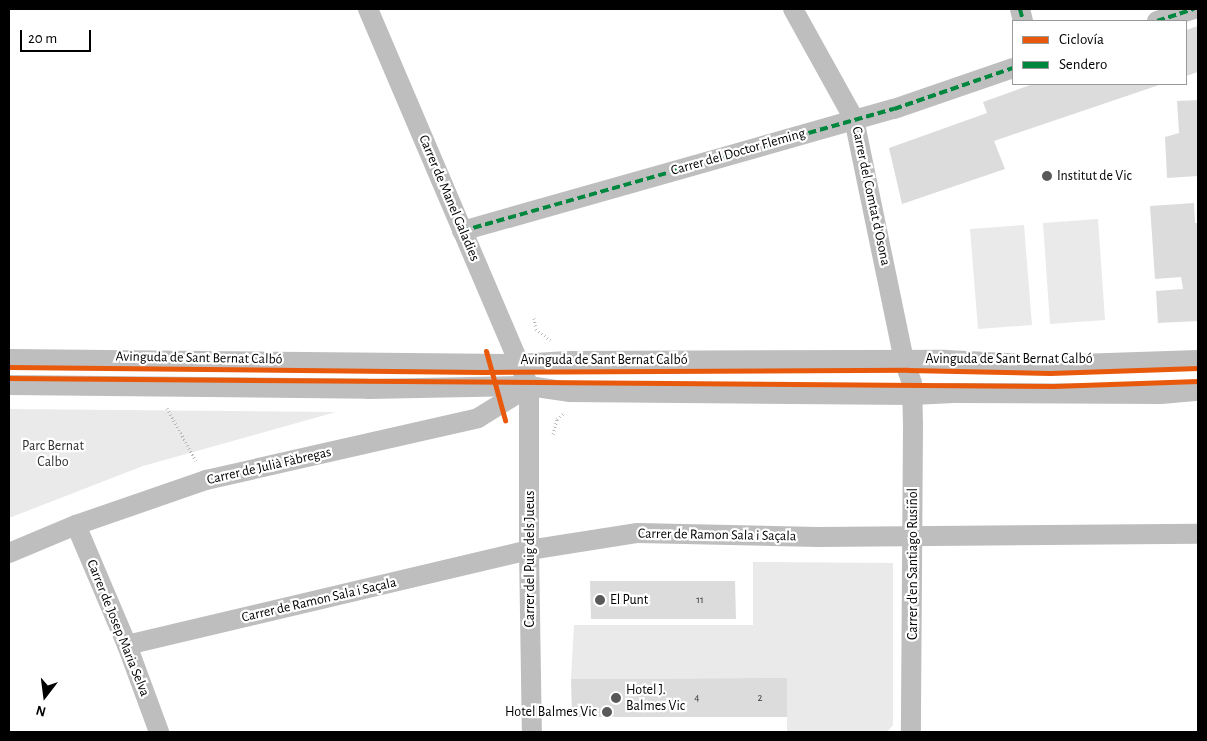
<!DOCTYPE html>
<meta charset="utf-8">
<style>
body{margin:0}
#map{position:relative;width:1207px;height:741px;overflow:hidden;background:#fff;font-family:"Alegreya Sans",sans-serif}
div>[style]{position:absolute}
.green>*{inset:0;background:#eaeaea}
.building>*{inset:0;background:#dcdcdc}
.path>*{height:3px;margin-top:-1.5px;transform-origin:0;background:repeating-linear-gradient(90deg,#b8b8b8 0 1px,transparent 0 3.5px)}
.minor>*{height:20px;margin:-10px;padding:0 10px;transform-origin:10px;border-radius:10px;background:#bebebe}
.quiet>*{height:4px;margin-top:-2px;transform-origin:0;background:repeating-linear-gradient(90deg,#00873e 0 8px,transparent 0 12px)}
.cycleway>*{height:5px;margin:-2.5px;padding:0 2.5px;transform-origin:2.5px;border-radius:2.5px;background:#e8590c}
.dots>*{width:14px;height:14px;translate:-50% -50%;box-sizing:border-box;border:2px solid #fff;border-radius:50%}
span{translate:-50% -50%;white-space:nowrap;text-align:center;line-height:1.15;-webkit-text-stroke:4.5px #fff;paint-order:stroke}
.number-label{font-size:11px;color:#373737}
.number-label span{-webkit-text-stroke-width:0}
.street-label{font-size:14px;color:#000}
.poi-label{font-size:14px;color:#000}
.left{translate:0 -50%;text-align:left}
.right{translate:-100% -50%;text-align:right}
.park-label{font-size:14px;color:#2f2f2f}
.frame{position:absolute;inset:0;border:10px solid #000;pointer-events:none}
.legend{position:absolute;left:1012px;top:20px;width:175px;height:65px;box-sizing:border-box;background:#fff;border:1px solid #999;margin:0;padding:6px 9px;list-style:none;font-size:15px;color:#000}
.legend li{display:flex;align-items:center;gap:10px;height:25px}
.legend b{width:25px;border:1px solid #999}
.north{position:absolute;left:20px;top:671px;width:50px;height:50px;-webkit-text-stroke:4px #fff;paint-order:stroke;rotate:195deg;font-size:14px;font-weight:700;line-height:20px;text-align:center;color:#000}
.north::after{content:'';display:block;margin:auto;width:18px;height:22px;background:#000;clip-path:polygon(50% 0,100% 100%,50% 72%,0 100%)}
.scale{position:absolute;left:20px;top:30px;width:71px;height:22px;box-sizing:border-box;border:2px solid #000;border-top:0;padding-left:6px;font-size:15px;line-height:18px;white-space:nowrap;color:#000;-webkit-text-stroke:4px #fff;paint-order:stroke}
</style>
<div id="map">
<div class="green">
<div style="clip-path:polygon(1098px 219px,1105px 320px,1050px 324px,1043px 223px)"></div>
<div style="clip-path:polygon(1024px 225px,1032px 325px,978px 329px,970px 229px)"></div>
<div style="clip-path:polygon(9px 409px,336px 412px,143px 466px,9px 518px)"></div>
<div style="clip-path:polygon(753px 562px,893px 563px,893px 725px,887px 732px,787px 732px,787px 678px,571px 679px,574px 625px,753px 625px)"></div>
</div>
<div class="building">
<div style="clip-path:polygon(1198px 26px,1198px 72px,1186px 76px,1186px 30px)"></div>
<div style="clip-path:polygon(1033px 84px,1162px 84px,994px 141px,1005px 169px,902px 204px,889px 148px,987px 113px,983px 102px)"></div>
<div style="clip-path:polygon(1198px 100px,1198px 176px,1167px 178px,1165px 137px,1179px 133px,1177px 101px)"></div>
<div style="clip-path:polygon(1194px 203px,1195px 223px,1198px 223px,1198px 321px,1158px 323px,1156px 291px,1183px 289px,1181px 277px,1155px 279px,1150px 206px)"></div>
<div style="clip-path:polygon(590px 581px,735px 581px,736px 619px,591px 619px)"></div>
<div style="clip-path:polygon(787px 678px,787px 717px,572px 717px,571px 679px)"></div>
</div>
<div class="path">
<div style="left:534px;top:318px;width:11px;rotate:80deg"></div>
<div style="left:536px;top:329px;width:18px;rotate:38deg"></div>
<div style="left:167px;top:408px;width:60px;rotate:61.3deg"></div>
<div style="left:553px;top:434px;width:16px;rotate:-75deg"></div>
<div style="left:557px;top:419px;width:9px;rotate:-41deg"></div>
</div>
<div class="minor">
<div style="left:368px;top:9px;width:410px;rotate:66.9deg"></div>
<div style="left:529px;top:386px;width:164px;rotate:90deg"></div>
<div style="left:529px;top:550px;width:182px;rotate:89.1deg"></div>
<div style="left:793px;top:9px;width:126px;rotate:61deg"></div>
<div style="left:854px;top:119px;width:247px;rotate:78.3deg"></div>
<div style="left:904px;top:361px;width:23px;rotate:70deg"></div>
<div style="left:912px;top:383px;width:42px;rotate:88.6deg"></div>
<div style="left:913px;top:425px;width:307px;rotate:90.4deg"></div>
<div style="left:1020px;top:9px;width:12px;rotate:76deg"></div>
<div style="left:1157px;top:21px;width:39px;rotate:-18deg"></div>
<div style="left:462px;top:231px;width:449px;rotate:-15.8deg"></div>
<div style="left:894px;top:109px;width:126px;rotate:-19deg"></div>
<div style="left:9px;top:359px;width:509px;rotate:0.56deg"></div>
<div style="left:518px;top:364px;width:50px;rotate:-3.4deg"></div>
<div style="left:568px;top:361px;width:378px;rotate:-0.2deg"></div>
<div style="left:946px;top:360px;width:102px;rotate:2.8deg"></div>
<div style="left:1048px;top:365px;width:150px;rotate:-1.9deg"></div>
<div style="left:9px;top:385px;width:359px;rotate:0.6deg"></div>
<div style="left:368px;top:389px;width:161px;rotate:-1.1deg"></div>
<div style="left:529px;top:386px;width:40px;rotate:8.5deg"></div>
<div style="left:569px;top:392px;width:344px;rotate:0.5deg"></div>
<div style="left:913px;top:395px;width:41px;rotate:-2.8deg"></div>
<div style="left:954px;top:393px;width:207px;rotate:0.3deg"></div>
<div style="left:1161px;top:394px;width:37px;rotate:-5deg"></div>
<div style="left:76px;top:525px;width:130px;rotate:67deg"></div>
<div style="left:127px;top:645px;width:93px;rotate:69.8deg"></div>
<div style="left:9px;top:553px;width:73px;rotate:-22.7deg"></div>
<div style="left:76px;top:525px;width:138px;rotate:-19.1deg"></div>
<div style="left:206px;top:480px;width:279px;rotate:-12.8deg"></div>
<div style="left:478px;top:418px;width:59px;rotate:-31.8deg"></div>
<div style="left:127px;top:645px;width:413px;rotate:-13.3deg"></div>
<div style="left:529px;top:550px;width:110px;rotate:-8.9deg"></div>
<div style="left:638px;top:533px;width:180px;rotate:1.3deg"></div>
<div style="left:818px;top:537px;width:380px;rotate:-0.5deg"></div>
</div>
<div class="quiet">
<div style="left:1020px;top:9px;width:12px;rotate:76deg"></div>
<div style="left:1157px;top:21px;width:39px;rotate:-18deg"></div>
<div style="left:462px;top:231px;width:449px;rotate:-15.8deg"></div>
<div style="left:894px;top:109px;width:126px;rotate:-19deg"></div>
</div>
<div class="cycleway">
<div style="left:486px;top:351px;width:72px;rotate:74.6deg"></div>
<div style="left:9px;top:367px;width:474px;rotate:0.6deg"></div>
<div style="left:483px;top:372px;width:425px;rotate:-0.3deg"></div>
<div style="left:908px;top:370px;width:142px;rotate:1.2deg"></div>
<div style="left:1050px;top:373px;width:148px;rotate:-1.9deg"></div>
<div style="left:9px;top:378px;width:1044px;rotate:0.44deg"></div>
<div style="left:1053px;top:386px;width:145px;rotate:-2deg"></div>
</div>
<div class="dots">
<div style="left:1047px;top:176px;background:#595959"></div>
<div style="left:600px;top:600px;background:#595959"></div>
<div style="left:616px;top:698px;background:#595959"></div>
<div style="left:607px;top:712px;background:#595959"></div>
</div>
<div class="number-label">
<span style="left:700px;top:600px">11</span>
<span style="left:697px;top:698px">4</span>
<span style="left:760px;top:698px">2</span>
</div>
<div class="street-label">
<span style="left:738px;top:152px;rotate:-16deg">Carrer del Doctor Fleming</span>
<span style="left:871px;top:196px;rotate:78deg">Carrer del Comtat d'Osona</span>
<span style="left:449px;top:198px;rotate:67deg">Carrer de Manel Galadies</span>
<span style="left:199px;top:358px;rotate:1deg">Avinguda de Sant Bernat Calbó</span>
<span style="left:1009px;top:359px">Avinguda de Sant Bernat Calbó</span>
<span style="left:604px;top:360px">Avinguda de Sant Bernat Calbó</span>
<span style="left:269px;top:466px;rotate:-13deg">Carrer de Julià Fàbregas</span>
<span style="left:717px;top:535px;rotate:1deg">Carrer de Ramon Sala i Saçala</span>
<span style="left:530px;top:559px;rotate:-90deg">Carrer del Puig dels Jueus</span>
<span style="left:913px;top:564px;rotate:-90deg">Carrer d'en Santiago Rusiñol</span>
<span style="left:319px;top:600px;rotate:-13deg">Carrer de Ramon Sala i Saçala</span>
<span style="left:118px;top:628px;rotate:68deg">Carrer de Josep Maria Selva</span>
</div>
<div class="poi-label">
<span class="left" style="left:1057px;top:176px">Institut de Vic</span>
<span class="left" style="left:610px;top:600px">El Punt</span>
<span class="left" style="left:626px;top:698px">Hotel J.<br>Balmes Vic</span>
<span class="right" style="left:597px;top:712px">Hotel Balmes Vic</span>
</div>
<div class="park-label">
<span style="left:53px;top:454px">Parc Bernat<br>Calbo</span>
</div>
<div class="frame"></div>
<ul class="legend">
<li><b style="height:6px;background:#e8590c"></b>Ciclovía</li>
<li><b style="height:6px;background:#00873e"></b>Sendero</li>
</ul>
<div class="north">N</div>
<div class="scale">20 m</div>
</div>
